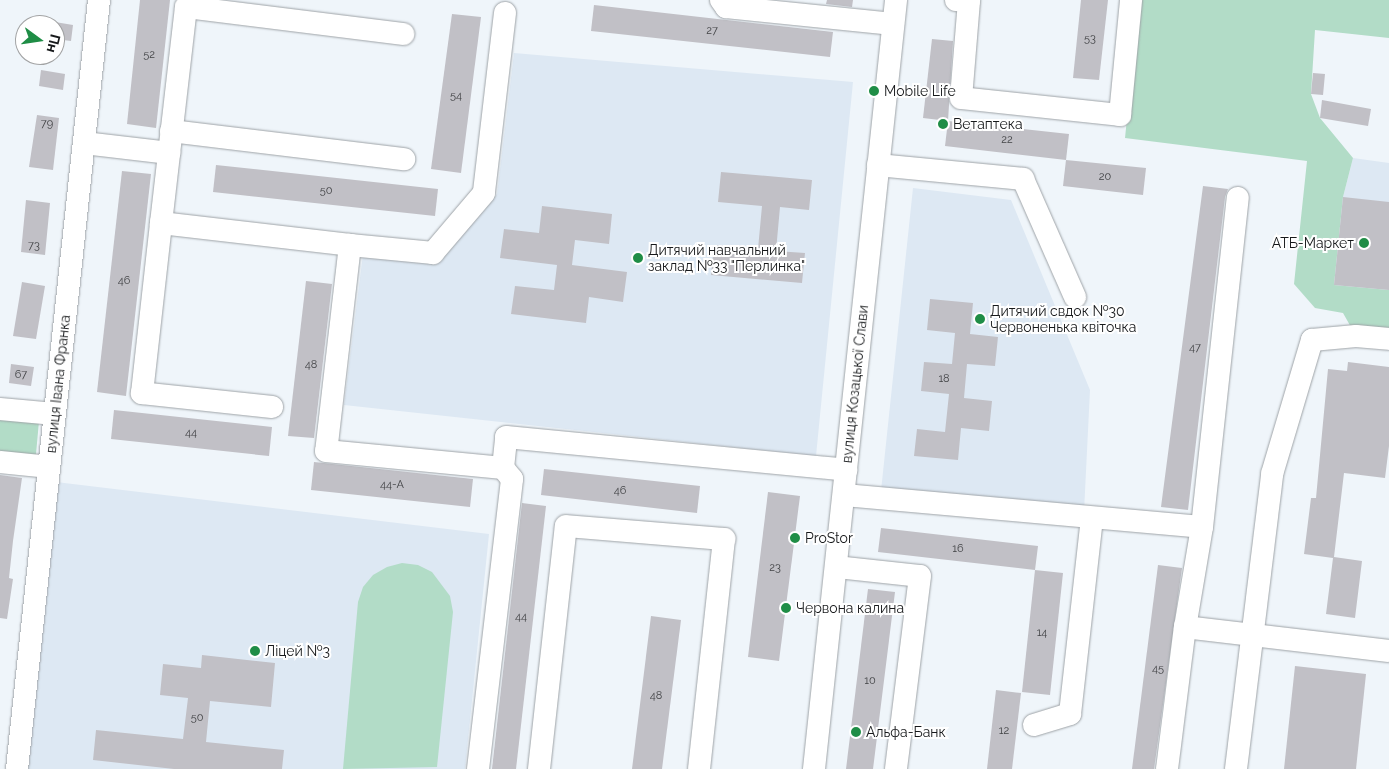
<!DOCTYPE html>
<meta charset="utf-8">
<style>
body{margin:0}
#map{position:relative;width:1389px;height:769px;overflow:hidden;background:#eff5fa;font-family:Raleway,sans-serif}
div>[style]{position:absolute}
.built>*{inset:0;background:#dde8f3}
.green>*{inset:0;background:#b2dcc7}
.building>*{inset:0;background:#c1c0c6}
.roads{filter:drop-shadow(0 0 1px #9ea3a7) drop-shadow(0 0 1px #9ea3a7)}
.minor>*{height:22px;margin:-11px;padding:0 11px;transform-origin:11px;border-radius:11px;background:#fff}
.dots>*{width:14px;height:14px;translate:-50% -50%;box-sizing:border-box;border:2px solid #fff;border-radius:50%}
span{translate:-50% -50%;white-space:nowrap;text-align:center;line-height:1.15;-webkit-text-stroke:4px #fff;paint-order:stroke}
.number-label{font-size:11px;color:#424346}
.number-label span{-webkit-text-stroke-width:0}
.poi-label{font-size:14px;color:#17191b}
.left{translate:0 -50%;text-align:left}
.right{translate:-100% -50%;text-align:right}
.street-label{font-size:14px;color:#17191b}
.north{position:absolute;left:15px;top:15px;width:50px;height:50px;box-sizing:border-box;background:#fff;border:1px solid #a2a3a4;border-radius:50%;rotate:104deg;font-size:14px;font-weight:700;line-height:20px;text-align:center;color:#17191b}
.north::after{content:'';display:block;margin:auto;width:18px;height:22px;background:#1f8d46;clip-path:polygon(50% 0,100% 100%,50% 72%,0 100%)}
</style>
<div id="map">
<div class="built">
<div style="clip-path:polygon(514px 53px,853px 82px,816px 456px,344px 405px,363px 254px,438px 262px,497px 194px)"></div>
<div style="clip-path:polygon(1353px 158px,1389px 163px,1389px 290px,1334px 285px,1343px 197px)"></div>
<div style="clip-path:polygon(913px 188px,1011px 200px,1090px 390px,1084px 512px,881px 491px)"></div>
<div style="clip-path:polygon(56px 482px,489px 534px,465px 769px,18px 769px)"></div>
</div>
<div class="green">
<div style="clip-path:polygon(1139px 0,1389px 0,1389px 38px,1315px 30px,1311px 94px,1320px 118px,1353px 158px,1343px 197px,1334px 285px,1389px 290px,1389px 339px,1356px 336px,1343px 313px,1315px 308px,1294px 284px,1307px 161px,1125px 138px)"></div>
<div style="clip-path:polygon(0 416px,39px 421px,35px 465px,0 462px)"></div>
<div style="clip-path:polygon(402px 563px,418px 565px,432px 572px,450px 596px,453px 612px,437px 767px,343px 769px,358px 602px,363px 587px,373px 575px,387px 567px)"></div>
</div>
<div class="building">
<div style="clip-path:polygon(140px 0,170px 0,156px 128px,127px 124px)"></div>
<div style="clip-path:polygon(827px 0,853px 0,852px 7px,826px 4px)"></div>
<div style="clip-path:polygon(1081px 0,1108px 0,1099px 80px,1073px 78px)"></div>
<div style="clip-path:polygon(594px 5px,833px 32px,830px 57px,591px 31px)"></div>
<div style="clip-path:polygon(452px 14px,481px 17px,461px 173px,431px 169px)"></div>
<div style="clip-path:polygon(55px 22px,73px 25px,71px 41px,55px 39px)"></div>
<div style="clip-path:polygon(932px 39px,953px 41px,948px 121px,923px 118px)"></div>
<div style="clip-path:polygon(41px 70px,65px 74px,63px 90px,39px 86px)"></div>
<div style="clip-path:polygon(1313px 73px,1325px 74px,1323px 95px,1311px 94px)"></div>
<div style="clip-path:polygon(1322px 100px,1371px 109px,1368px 126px,1320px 118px)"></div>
<div style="clip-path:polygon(37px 115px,59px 118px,53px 170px,29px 167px)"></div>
<div style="clip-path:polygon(948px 121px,1069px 134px,1066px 160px,945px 146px)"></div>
<div style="clip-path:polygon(1066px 160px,1146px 168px,1143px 195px,1063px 186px)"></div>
<div style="clip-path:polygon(216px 165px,438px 189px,435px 216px,213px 192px)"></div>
<div style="clip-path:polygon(122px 171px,151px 174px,126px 396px,97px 392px)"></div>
<div style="clip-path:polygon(721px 172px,812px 180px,809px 210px,780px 207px,776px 251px,805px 253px,802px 283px,711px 275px,714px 245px,758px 249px,762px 206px,718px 202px)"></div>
<div style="clip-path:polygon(1203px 186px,1228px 189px,1225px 197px,1188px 510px,1161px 507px)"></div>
<div style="clip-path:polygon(1343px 197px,1389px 202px,1389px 290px,1334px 285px)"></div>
<div style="clip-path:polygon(26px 200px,50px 203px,45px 255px,21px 252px)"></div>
<div style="clip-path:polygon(542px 206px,612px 214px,609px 244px,575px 240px,572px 265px,627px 272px,623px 302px,589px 297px,586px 323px,511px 314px,515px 286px,554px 290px,557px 265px,500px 258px,504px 229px,539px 233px)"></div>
<div style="clip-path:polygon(306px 281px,332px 284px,314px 438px,288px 436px)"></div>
<div style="clip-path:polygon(22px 282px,45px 286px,36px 339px,13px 336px)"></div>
<div style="clip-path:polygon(930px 299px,973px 303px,970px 334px,998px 337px,995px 366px,967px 364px,964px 398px,992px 401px,989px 431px,961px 428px,958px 460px,914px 456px,917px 429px,945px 432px,949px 394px,921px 391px,924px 362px,952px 364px,955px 333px,927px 330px)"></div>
<div style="clip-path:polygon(1348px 362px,1389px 367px,1389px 446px,1385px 478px,1344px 473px,1334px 557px,1362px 561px,1355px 618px,1326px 614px,1333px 558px,1304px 554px,1311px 498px,1316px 498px,1328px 369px,1347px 371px)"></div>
<div style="clip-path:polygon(11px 364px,34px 367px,31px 386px,9px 383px)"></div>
<div style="clip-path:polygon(114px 410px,272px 427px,269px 456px,111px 439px)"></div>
<div style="clip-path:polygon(314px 462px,473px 479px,470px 507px,311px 490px)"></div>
<div style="clip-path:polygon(544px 469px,700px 486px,697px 513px,541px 495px)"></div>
<div style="clip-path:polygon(0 475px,22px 478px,13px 541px,9px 578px,13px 579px,7px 619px,0 618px)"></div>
<div style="clip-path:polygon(768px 492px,800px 496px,779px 661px,748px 657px)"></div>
<div style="clip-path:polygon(522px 503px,546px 506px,516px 769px,492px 769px)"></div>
<div style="clip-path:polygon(881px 528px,1038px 546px,1035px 570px,878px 552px)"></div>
<div style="clip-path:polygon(1158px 565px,1182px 568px,1154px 769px,1132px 769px)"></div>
<div style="clip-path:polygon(1035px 570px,1063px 573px,1050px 695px,1022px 692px)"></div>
<div style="clip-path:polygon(868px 589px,895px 592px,873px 769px,846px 769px)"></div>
<div style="clip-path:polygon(651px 616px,681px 620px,662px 769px,632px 769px)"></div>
<div style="clip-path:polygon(202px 655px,275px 663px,271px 707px,210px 701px,206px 742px,284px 750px,282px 769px,174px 769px,93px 760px,96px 730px,183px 739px,188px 698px,160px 695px,163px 664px,201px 668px)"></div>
<div style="clip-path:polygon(1295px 666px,1366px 674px,1356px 769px,1284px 769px)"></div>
<div style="clip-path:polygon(996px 690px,1021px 693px,1012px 769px,987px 769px)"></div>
</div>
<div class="roads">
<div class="minor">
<div style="left:721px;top:0;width:9px;rotate:54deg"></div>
<div style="left:726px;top:7px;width:168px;rotate:5.8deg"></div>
<div style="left:956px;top:0;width:13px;rotate:4deg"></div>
<div style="left:969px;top:1px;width:97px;rotate:94.7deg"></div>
<div style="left:961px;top:98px;width:160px;rotate:6.1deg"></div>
<div style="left:1120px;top:115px;width:116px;rotate:-84.5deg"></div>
<div style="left:505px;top:13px;width:181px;rotate:96.7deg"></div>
<div style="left:484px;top:193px;width:79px;rotate:130.4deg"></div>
<div style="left:433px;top:253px;width:83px;rotate:-174.5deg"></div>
<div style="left:350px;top:245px;width:207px;rotate:96.6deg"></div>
<div style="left:326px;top:451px;width:178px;rotate:5.5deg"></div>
<div style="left:503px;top:468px;width:31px;rotate:-84deg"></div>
<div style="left:506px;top:437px;width:342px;rotate:5.5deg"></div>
<div style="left:171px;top:131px;width:235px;rotate:6.9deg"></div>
<div style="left:84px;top:143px;width:86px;rotate:6.7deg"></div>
<div style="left:878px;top:165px;width:146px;rotate:5.5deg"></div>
<div style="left:1023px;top:179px;width:129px;rotate:66.2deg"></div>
<div style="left:161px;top:223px;width:217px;rotate:-83.4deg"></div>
<div style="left:186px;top:7px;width:219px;rotate:7.1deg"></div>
<div style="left:272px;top:407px;width:131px;rotate:-173.9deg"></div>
<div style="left:142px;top:393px;width:171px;rotate:-83.6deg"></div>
<div style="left:161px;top:223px;width:190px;rotate:6.6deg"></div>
<div style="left:0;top:409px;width:55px;rotate:5.2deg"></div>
<div style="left:0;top:462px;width:49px;rotate:5.8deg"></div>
<div style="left:844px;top:495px;width:359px;rotate:5.1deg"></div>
<div style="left:1202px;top:527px;width:331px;rotate:-83.8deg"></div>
<div style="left:1202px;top:527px;width:101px;rotate:99.6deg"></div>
<div style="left:1185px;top:627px;width:205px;rotate:6.7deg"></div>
<div style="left:837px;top:567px;width:83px;rotate:6.2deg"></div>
<div style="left:920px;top:576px;width:194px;rotate:97.1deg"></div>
<div style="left:1034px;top:725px;width:38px;rotate:-17deg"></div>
<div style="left:1070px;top:714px;width:197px;rotate:-83.6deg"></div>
<div style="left:17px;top:769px;width:773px;rotate:-83.91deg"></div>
<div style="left:478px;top:769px;width:292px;rotate:-83.3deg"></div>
<div style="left:512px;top:479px;width:14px;rotate:-129deg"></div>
<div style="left:539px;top:769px;width:244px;rotate:-83.7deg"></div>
<div style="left:566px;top:526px;width:159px;rotate:4.7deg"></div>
<div style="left:724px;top:539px;width:231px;rotate:96.2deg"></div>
<div style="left:814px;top:769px;width:773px;rotate:-83.91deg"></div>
<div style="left:1167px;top:769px;width:143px;rotate:-82.8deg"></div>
<div style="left:1236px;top:769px;width:297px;rotate:-83deg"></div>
<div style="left:1272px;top:474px;width:140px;rotate:-73.4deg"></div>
<div style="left:1312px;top:340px;width:44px;rotate:-5.2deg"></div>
<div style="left:1356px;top:336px;width:33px;rotate:5deg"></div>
</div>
</div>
<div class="dots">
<div style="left:874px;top:91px;background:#1f8d46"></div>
<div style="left:943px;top:124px;background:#1f8d46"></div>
<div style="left:1364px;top:243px;background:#1f8d46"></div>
<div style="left:638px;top:258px;background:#1f8d46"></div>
<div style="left:980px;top:319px;background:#1f8d46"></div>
<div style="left:795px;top:538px;background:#1f8d46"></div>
<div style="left:786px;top:608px;background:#1f8d46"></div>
<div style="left:255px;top:651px;background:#1f8d46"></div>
<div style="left:856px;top:732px;background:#1f8d46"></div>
</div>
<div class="number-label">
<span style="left:712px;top:31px">27</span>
<span style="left:1090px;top:39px">53</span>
<span style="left:149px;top:55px">52</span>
<span style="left:456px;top:96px">54</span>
<span style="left:47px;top:124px">79</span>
<span style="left:1007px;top:140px">22</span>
<span style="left:1105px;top:177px">20</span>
<span style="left:326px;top:191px">50</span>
<span style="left:34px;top:246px">73</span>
<span style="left:124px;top:281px">46</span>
<span style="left:1195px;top:348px">47</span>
<span style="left:311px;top:365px">48</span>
<span style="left:21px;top:375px">67</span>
<span style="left:944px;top:379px">18</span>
<span style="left:191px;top:433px">44</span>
<span style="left:392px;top:485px">44-А</span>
<span style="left:620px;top:491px">46</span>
<span style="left:958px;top:549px">16</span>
<span style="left:775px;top:568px">23</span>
<span style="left:521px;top:617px">44</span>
<span style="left:1042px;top:633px">14</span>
<span style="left:1158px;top:669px">45</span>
<span style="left:870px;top:681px">10</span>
<span style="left:656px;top:696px">48</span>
<span style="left:197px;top:718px">50</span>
<span style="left:1004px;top:731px">12</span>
</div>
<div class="poi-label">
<span class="left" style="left:884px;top:91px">Mobile Life</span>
<span class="left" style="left:953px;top:124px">Ветаптека</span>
<span class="right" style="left:1354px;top:243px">АТБ-Маркет</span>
<span class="left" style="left:648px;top:258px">Дитячий навчальний<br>заклад №33 "Перлинка"</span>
<span class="left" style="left:990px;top:319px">Дитячий свдок №30<br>Червоненька квіточка</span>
<span class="left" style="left:805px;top:538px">ProStor</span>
<span class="left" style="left:796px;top:608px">Червона калина</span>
<span class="left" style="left:265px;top:651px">Ліцей №3</span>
<span class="left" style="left:866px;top:732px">Альфа-Банк</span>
</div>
<div class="street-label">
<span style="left:58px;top:384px;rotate:-84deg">вулиця Івана Франка</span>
<span style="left:855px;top:384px;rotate:-84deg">вулиця Козацької Слави</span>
</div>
<div class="north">Пн</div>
</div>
